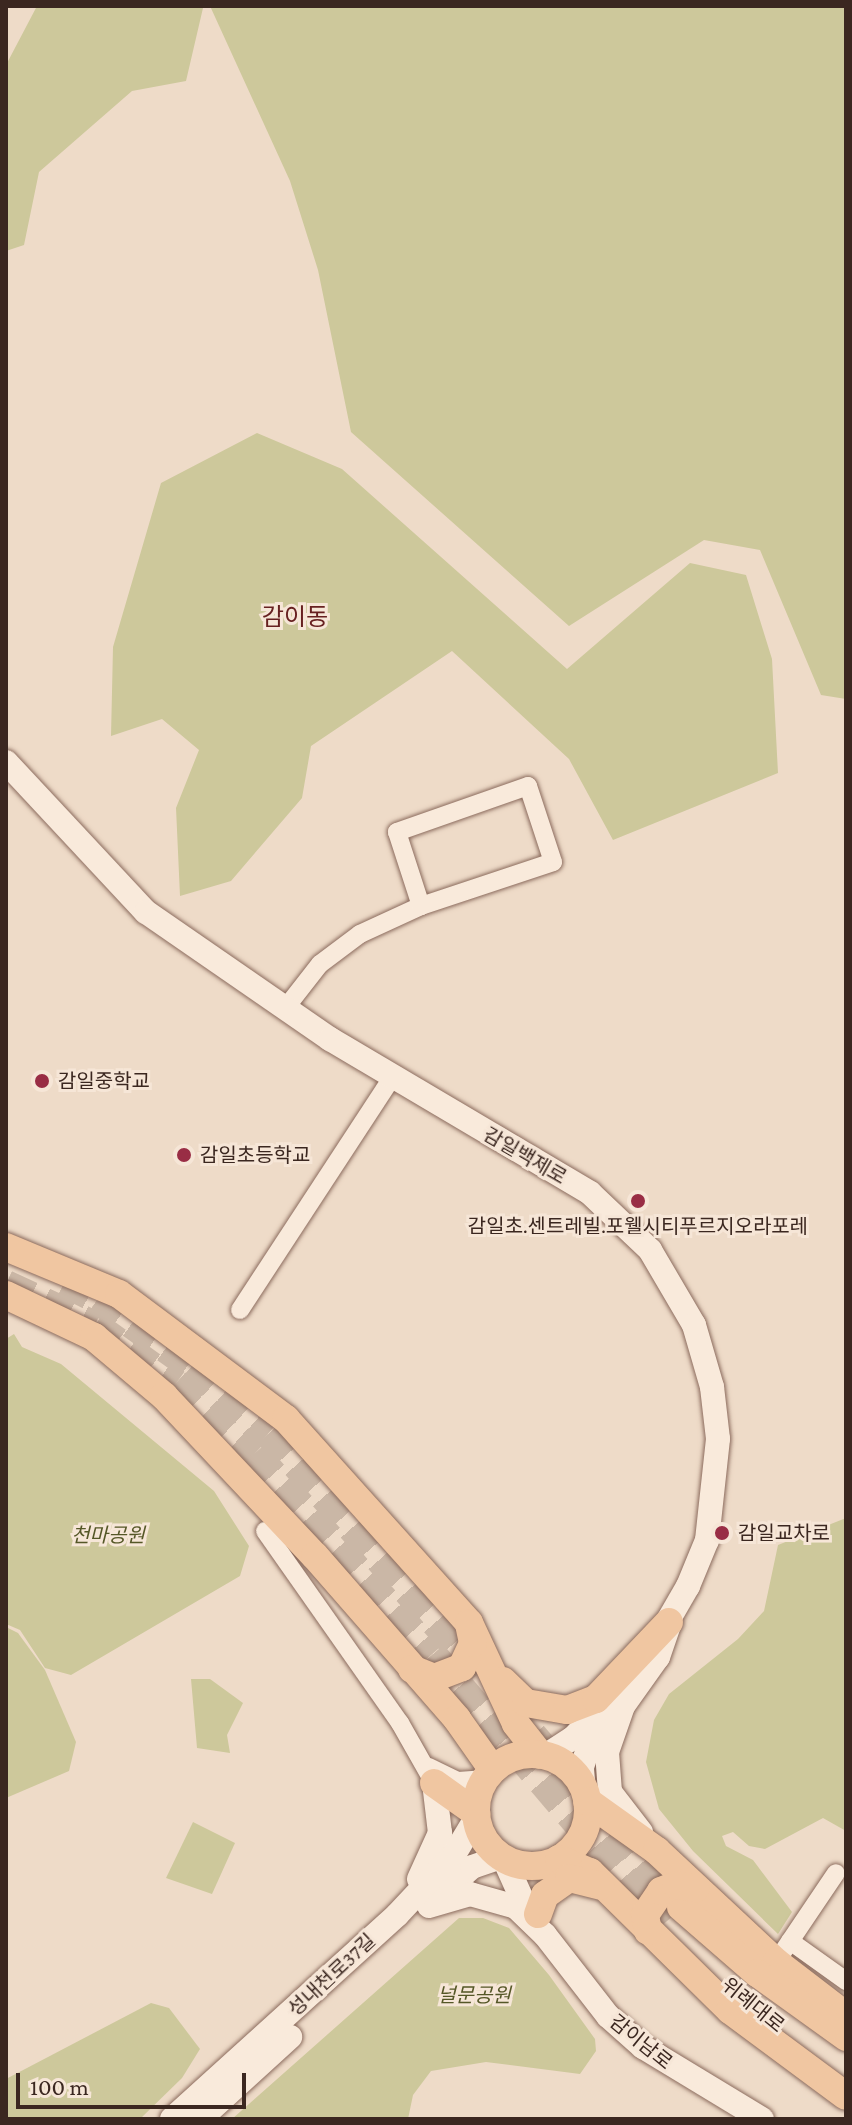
<!DOCTYPE html>
<meta charset="utf-8">
<style>
body{margin:0}
#map{position:relative;width:852px;height:2125px;overflow:hidden;background:#eedbc8;font-family:"Crimson Pro","Noto Sans KR",serif}
div>[style]{position:absolute}
.green>*{inset:0;background:#cdc89b}
.primary-tunnel>*{height:28px;margin-top:-14px;transform-origin:0;background:repeating-linear-gradient(90deg,#cab7a6 0 28px,transparent 0 42px)}
.roads{filter:drop-shadow(0 0 2px #8b6b5d) drop-shadow(0 0 2px #8b6b5d)}
.street>*{height:18px;margin:-9px;padding:0 9px;transform-origin:9px;border-radius:9px;background:#f9eadb}
.secondary>*{height:24px;margin:-12px;padding:0 12px;transform-origin:12px;border-radius:12px;background:#f9eadb}
.primary>*{height:28px;margin:-14px;padding:0 14px;transform-origin:14px;border-radius:14px;background:#f0c6a1}
.primary>.ring{margin:-14px;padding:0;box-sizing:content-box;background:none;border:28px solid #f0c6a1;border-radius:50%}
.dots>*{width:22px;height:22px;translate:-50% -50%;box-sizing:border-box;border:4px solid #f6e6d7;border-radius:50%}
span{translate:-50% -50%;white-space:nowrap;text-align:center;line-height:1.15;-webkit-text-stroke:6px #f6e6d7;paint-order:stroke}
.poi-label{font-size:20px;color:#3b2720}
.left{translate:0 -50%;text-align:left}
.street-label{font-size:20px;color:#3b2720}
.park-label{font-size:20px;color:#555727;font-style:italic}
.quarter-label{font-size:24px;color:#672020}
.frame{position:absolute;inset:0;border:8px solid #3b2720;pointer-events:none}
.scale{position:absolute;left:16px;top:2073px;width:230px;height:36px;box-sizing:border-box;border:4px solid #3b2720;border-top:0;padding-left:10px;font-size:24px;line-height:28px;white-space:nowrap;color:#3b2720;-webkit-text-stroke:6px #f6e6d7;paint-order:stroke}
</style>
<div id="map">
<div class="green">
<div style="clip-path:polygon(37px 6px,203px 8px,186px 81px,132px 91px,39px 172px,24px 245px,6px 251px,6px 65px)"></div>
<div style="clip-path:polygon(210px 6px,846px 6px,846px 699px,821px 695px,760px 550px,704px 540px,569px 626px,351px 432px,318px 270px,290px 181px)"></div>
<div style="clip-path:polygon(257px 433px,342px 469px,567px 669px,690px 563px,746px 575px,772px 659px,778px 773px,613px 840px,569px 759px,452px 651px,311px 746px,302px 798px,231px 881px,180px 896px,176px 808px,199px 750px,162px 719px,111px 736px,113px 647px,161px 483px)"></div>
<div style="clip-path:polygon(14px 1334px,22px 1347px,61px 1364px,214px 1491px,249px 1546px,240px 1576px,71px 1675px,45px 1668px,20px 1630px,6px 1624px,6px 1339px)"></div>
<div style="clip-path:polygon(846px 1518px,846px 1831px,823px 1818px,765px 1849px,749px 1846px,733px 1832px,722px 1836px,726px 1846px,753px 1860px,792px 1912px,778px 1934px,693px 1851px,659px 1809px,646px 1762px,654px 1720px,669px 1694px,738px 1639px,764px 1611px,778px 1545px)"></div>
<div style="clip-path:polygon(6px 1627px,18px 1633px,45px 1670px,76px 1742px,69px 1771px,6px 1798px)"></div>
<div style="clip-path:polygon(191px 1679px,210px 1679px,243px 1703px,227px 1735px,230px 1753px,197px 1748px)"></div>
<div style="clip-path:polygon(193px 1822px,235px 1843px,212px 1894px,166px 1878px)"></div>
<div style="clip-path:polygon(459px 1918px,483px 1918px,509px 1928px,549px 1975px,595px 2039px,596px 2051px,580px 2074px,486px 2062px,431px 2071px,413px 2095px,408px 2119px,232px 2119px)"></div>
<div style="clip-path:polygon(151px 2003px,169px 2008px,200px 2049px,182px 2078px,140px 2119px,6px 2119px,6px 2079px)"></div>
</div>
<div class="primary-tunnel">
<div style="left:64px;top:1283px;width:37px;rotate:27deg"></div>
<div style="left:97px;top:1300px;width:115px;rotate:35.5deg"></div>
<div style="left:191px;top:1367px;width:102px;rotate:41deg"></div>
<div style="left:268px;top:1434px;width:319px;rotate:48.6deg"></div>
<div style="left:6px;top:1284px;width:98px;rotate:24.7deg"></div>
<div style="left:95px;top:1325px;width:100px;rotate:35.6deg"></div>
<div style="left:176px;top:1383px;width:106px;rotate:41.5deg"></div>
<div style="left:255px;top:1453px;width:268px;rotate:48.5deg"></div>
<div style="left:433px;top:1654px;width:355px;rotate:49.7deg"></div>
<div style="left:533px;top:1735px;width:225px;rotate:49.3deg"></div>
</div>
<div class="roads">
<div class="street">
<div style="left:284px;top:1010px;width:58px;rotate:-52deg"></div>
<div style="left:320px;top:964px;width:50px;rotate:-36.9deg"></div>
<div style="left:360px;top:934px;width:67px;rotate:-24.7deg"></div>
<div style="left:421px;top:906px;width:139px;rotate:-18.4deg"></div>
<div style="left:553px;top:862px;width:80px;rotate:-108.2deg"></div>
<div style="left:528px;top:786px;width:139px;rotate:160.7deg"></div>
<div style="left:397px;top:832px;width:78px;rotate:72deg"></div>
<div style="left:240px;top:1310px;width:277px;rotate:-56.8deg"></div>
<div style="left:265px;top:1531px;width:235px;rotate:54.9deg"></div>
<div style="left:400px;top:1723px;width:69px;rotate:60.5deg"></div>
<div style="left:429px;top:1767px;width:32px;rotate:26deg"></div>
<div style="left:458px;top:1781px;width:28px;rotate:-4deg"></div>
<div style="left:790px;top:1941px;width:69px;rotate:35.5deg"></div>
<div style="left:776px;top:1962px;width:107px;rotate:-56deg"></div>
</div>
<div class="secondary">
<div style="left:6px;top:762px;width:205px;rotate:47deg"></div>
<div style="left:146px;top:912px;width:224px;rotate:34.6deg"></div>
<div style="left:330px;top:1039px;width:302px;rotate:30.6deg"></div>
<div style="left:590px;top:1193px;width:83px;rotate:43.5deg"></div>
<div style="left:650px;top:1250px;width:87px;rotate:59.6deg"></div>
<div style="left:694px;top:1325px;width:65px;rotate:73.8deg"></div>
<div style="left:712px;top:1387px;width:52px;rotate:83.4deg"></div>
<div style="left:718px;top:1439px;width:102px;rotate:96.2deg"></div>
<div style="left:707px;top:1540px;width:50px;rotate:112.4deg"></div>
<div style="left:688px;top:1586px;width:60px;rotate:120deg"></div>
<div style="left:545px;top:1756px;width:33px;rotate:-33deg"></div>
<div style="left:573px;top:1738px;width:36px;rotate:-46deg"></div>
<div style="left:584px;top:1792px;width:25px;rotate:-95deg"></div>
<div style="left:582px;top:1767px;width:19px;rotate:-72deg"></div>
<div style="left:588px;top:1749px;width:82px;rotate:-59.4deg"></div>
<div style="left:641px;top:1832px;width:51px;rotate:-127.8deg"></div>
<div style="left:610px;top:1792px;width:40px;rotate:-94.3deg"></div>
<div style="left:607px;top:1752px;width:49px;rotate:-70.8deg"></div>
<div style="left:623px;top:1706px;width:60px;rotate:-54.5deg"></div>
<div style="left:658px;top:1657px;width:34px;rotate:-71deg"></div>
<div style="left:504px;top:1859px;width:66px;rotate:65.8deg"></div>
<div style="left:419px;top:1879px;width:51px;rotate:-65.5deg"></div>
<div style="left:440px;top:1833px;width:50px;rotate:-96.8deg"></div>
<div style="left:436px;top:1899px;width:48px;rotate:-41.6deg"></div>
<div style="left:472px;top:1867px;width:31px;rotate:-19deg"></div>
<div style="left:429px;top:1906px;width:43px;rotate:-16.3deg"></div>
<div style="left:470px;top:1894px;width:48px;rotate:15.8deg"></div>
<div style="left:516px;top:1907px;width:40px;rotate:44deg"></div>
<div style="left:545px;top:1935px;width:103px;rotate:52.1deg"></div>
<div style="left:608px;top:2016px;width:47px;rotate:41.5deg"></div>
<div style="left:643px;top:2047px;width:139px;rotate:31.2deg"></div>
<div style="left:172px;top:2119px;width:304px;rotate:-42.2deg"></div>
<div style="left:397px;top:1915px;width:85px;rotate:-46.9deg"></div>
<div style="left:455px;top:1853px;width:41px;rotate:-59deg"></div>
<div style="left:200px;top:2119px;width:122px;rotate:-42.3deg"></div>
</div>
<div class="primary">
<div style="left:6px;top:1247px;width:122px;rotate:22.6deg"></div>
<div style="left:119px;top:1294px;width:209px;rotate:36.8deg"></div>
<div style="left:286px;top:1419px;width:274px;rotate:48.1deg"></div>
<div style="left:469px;top:1623px;width:111px;rotate:65deg"></div>
<div style="left:516px;top:1724px;width:39px;rotate:52deg"></div>
<div style="left:6px;top:1295px;width:98px;rotate:25.5deg"></div>
<div style="left:94px;top:1337px;width:92px;rotate:40.1deg"></div>
<div style="left:164px;top:1396px;width:220px;rotate:46.7deg"></div>
<div style="left:315px;top:1556px;width:216px;rotate:48.9deg"></div>
<div style="left:457px;top:1719px;width:62px;rotate:54.8deg"></div>
<div style="left:412px;top:1669px;width:24px;rotate:22deg"></div>
<div style="left:434px;top:1678px;width:30px;rotate:-21deg"></div>
<div style="left:462px;top:1667px;width:26px;rotate:-65deg"></div>
<div style="left:473px;top:1643px;width:19px;rotate:-102deg"></div>
<div style="left:503px;top:1681px;width:32px;rotate:44deg"></div>
<div style="left:526px;top:1703px;width:42px;rotate:9.7deg"></div>
<div style="left:567px;top:1710px;width:31px;rotate:-21deg"></div>
<div style="left:596px;top:1699px;width:106px;rotate:-46.5deg"></div>
<div class="ring" style="left:476px;top:1754px;width:84px;height:84px"></div>
<div style="left:434px;top:1783px;width:52px;rotate:35.5deg"></div>
<div style="left:587px;top:1801px;width:86px;rotate:35.5deg"></div>
<div style="left:657px;top:1851px;width:163px;rotate:43deg"></div>
<div style="left:776px;top:1962px;width:88px;rotate:37.6deg"></div>
<div style="left:559px;top:1859px;width:34px;rotate:23deg"></div>
<div style="left:590px;top:1872px;width:197px;rotate:44.6deg"></div>
<div style="left:730px;top:2010px;width:144px;rotate:36.6deg"></div>
<div style="left:681px;top:1907px;width:101px;rotate:41deg"></div>
<div style="left:757px;top:1973px;width:110px;rotate:35.7deg"></div>
<div style="left:538px;top:1914px;width:20px;rotate:-70deg"></div>
<div style="left:545px;top:1895px;width:29px;rotate:-35deg"></div>
<div style="left:569px;top:1878px;width:32px;rotate:14deg"></div>
<div style="left:648px;top:1931px;width:16px;rotate:-101deg"></div>
<div style="left:645px;top:1915px;width:29px;rotate:-56deg"></div>
<div style="left:661px;top:1891px;width:16px;rotate:-22deg"></div>
<div style="left:676px;top:1885px;width:20px;rotate:9deg"></div>
</div>
</div>
<div class="dots">
<div style="left:42px;top:1081px;background:#992d45"></div>
<div style="left:184px;top:1155px;background:#992d45"></div>
<div style="left:638px;top:1201px;background:#992d45"></div>
<div style="left:722px;top:1533px;background:#992d45"></div>
</div>
<div class="poi-label">
<span class="left" style="left:58px;top:1081px">감일중학교</span>
<span class="left" style="left:200px;top:1155px">감일초등학교</span>
<span style="left:638px;top:1226px">감일초.센트레빌.포웰시티푸르지오라포레</span>
<span class="left" style="left:738px;top:1533px">감일교차로</span>
</div>
<div class="street-label">
<span style="left:525px;top:1156px;rotate:30deg">감일백제로</span>
<span style="left:332px;top:1975px;rotate:-43deg">성내천로37길</span>
<span style="left:753px;top:2005px;rotate:39deg">위례대로</span>
<span style="left:641px;top:2042px;rotate:39deg">감이남로</span>
</div>
<div class="park-label">
<span style="left:108px;top:1535px">천마공원</span>
<span style="left:474px;top:1995px">널문공원</span>
</div>
<div class="quarter-label">
<span style="left:295px;top:617px">감이동</span>
</div>
<div class="frame"></div>
<div class="scale">100 m</div>
</div>
